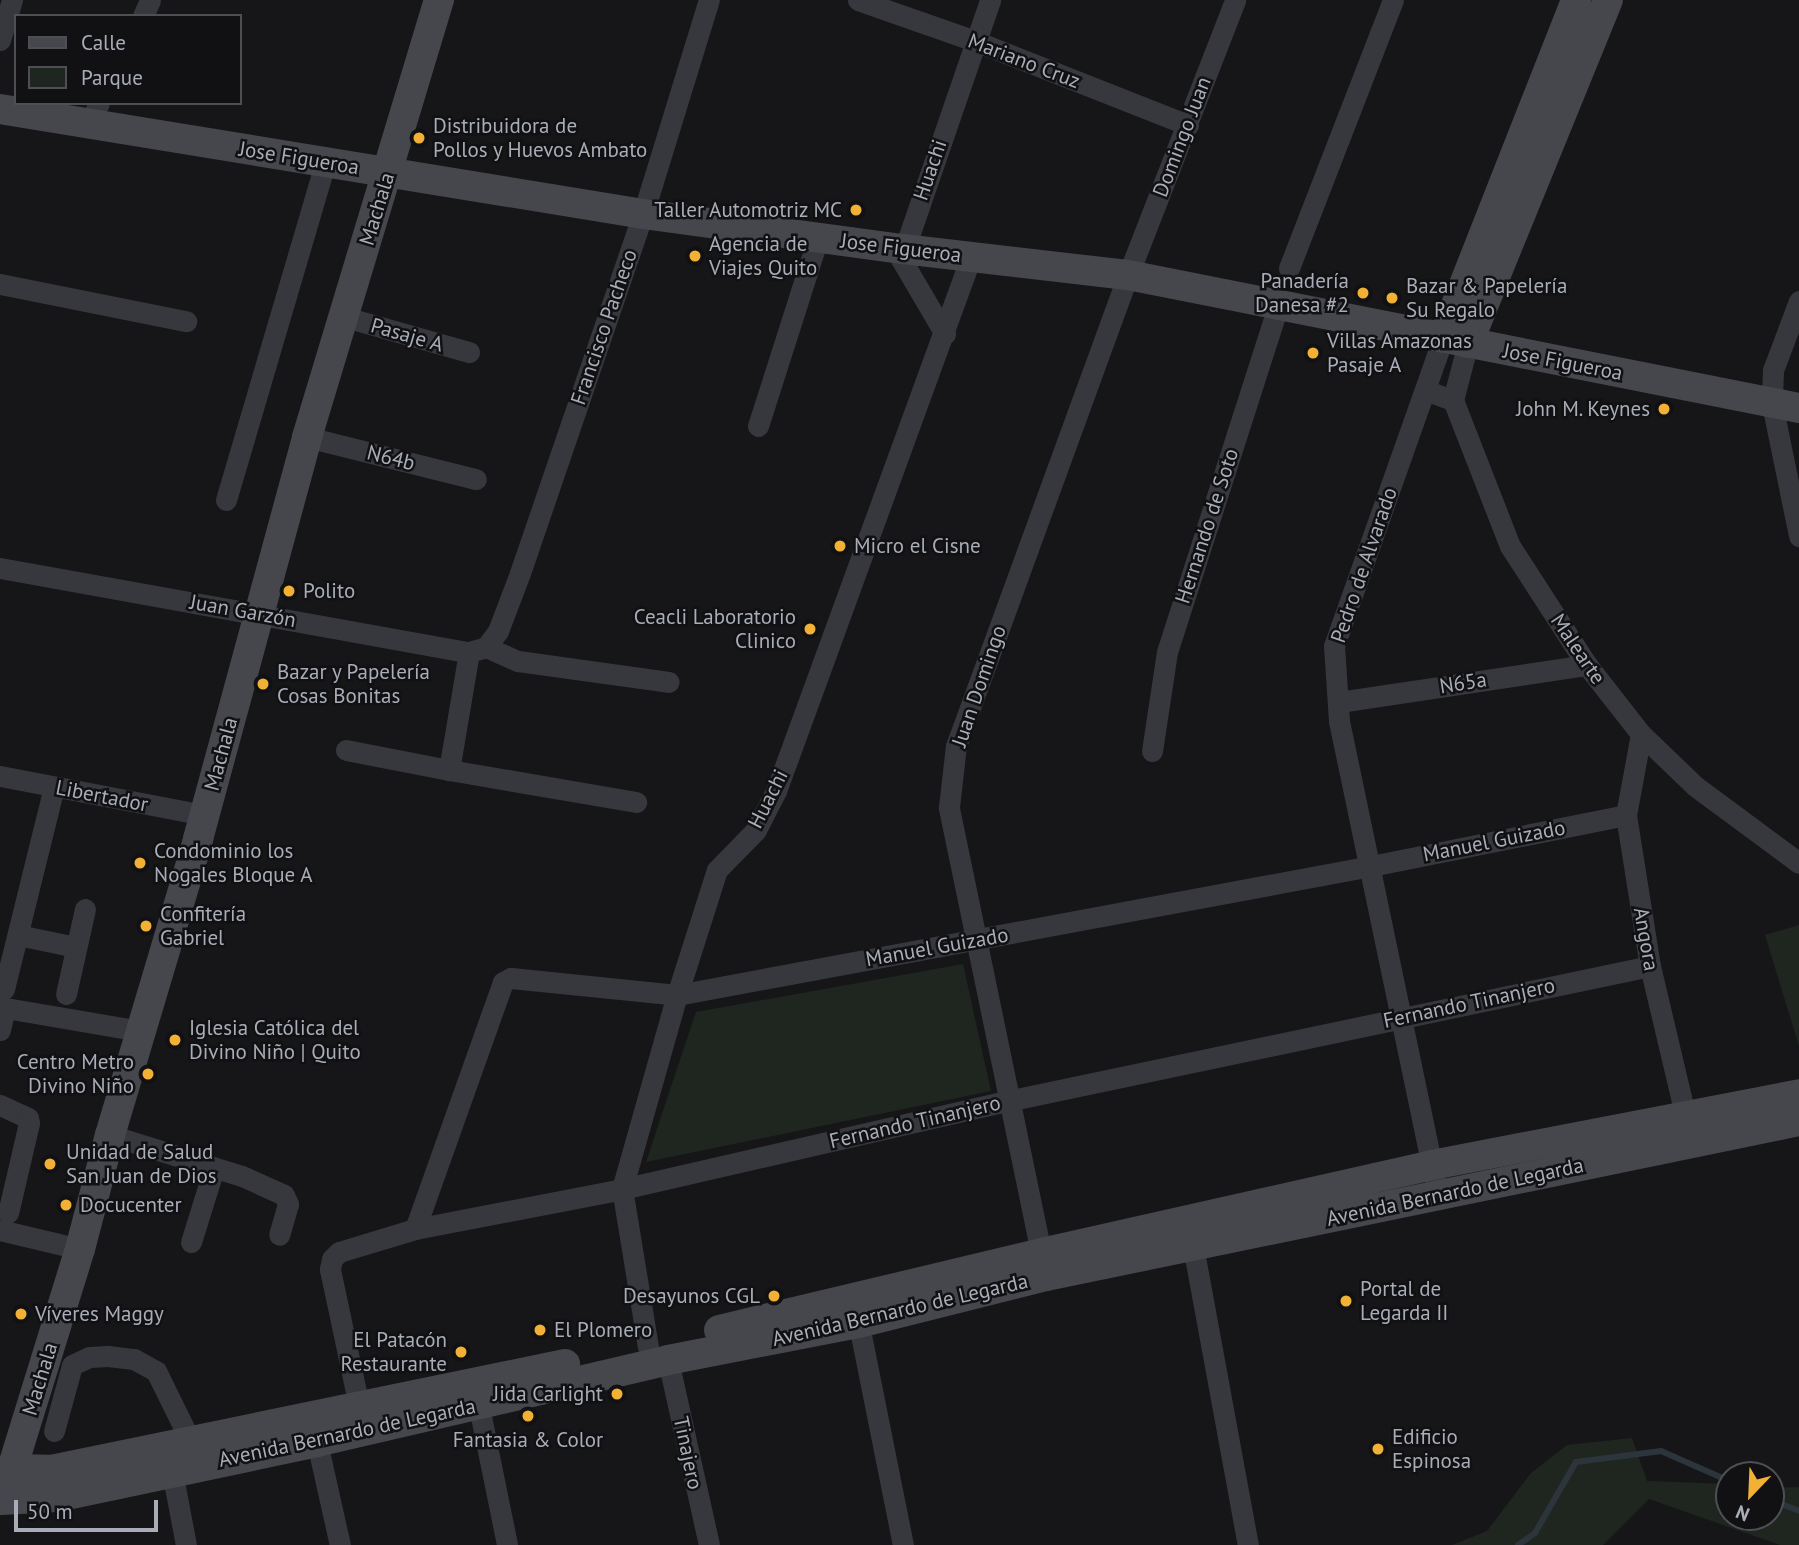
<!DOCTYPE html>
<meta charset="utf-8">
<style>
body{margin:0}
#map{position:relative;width:1799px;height:1545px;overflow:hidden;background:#161618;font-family:"PT Sans",sans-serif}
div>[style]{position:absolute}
.green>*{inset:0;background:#1e261f}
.stream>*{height:6px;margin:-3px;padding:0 3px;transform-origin:3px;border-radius:3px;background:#2c353c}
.street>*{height:21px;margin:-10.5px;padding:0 10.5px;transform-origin:10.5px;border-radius:10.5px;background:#37383d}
.secondary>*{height:30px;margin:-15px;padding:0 15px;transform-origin:15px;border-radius:15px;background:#45474d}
.dots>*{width:19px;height:19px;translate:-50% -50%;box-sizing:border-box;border:4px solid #111113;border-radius:50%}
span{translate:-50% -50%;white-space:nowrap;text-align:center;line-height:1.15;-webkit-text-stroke:5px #111113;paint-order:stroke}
.street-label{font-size:21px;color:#a8adb8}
.poi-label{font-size:21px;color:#a8adb8}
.left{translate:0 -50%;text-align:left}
.right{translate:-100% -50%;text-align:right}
.legend{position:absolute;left:14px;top:14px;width:228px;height:91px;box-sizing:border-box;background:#111113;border:2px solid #4d4f55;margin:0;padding:9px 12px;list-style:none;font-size:21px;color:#a8adb8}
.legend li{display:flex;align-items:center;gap:14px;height:35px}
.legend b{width:35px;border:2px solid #4d4f55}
.north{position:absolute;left:1715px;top:1461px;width:70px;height:70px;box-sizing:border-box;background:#111113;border:2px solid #4d4f55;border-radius:50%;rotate:203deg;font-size:19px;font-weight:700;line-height:28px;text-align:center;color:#a8adb8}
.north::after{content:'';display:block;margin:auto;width:24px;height:32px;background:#f2b134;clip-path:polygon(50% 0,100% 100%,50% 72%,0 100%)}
.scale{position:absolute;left:14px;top:1500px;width:144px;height:32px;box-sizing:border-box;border:4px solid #a8adb8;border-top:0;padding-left:9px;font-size:21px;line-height:24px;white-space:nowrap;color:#a8adb8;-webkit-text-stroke:5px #111113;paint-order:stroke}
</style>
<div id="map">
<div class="green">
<div style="clip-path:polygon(1799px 925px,1799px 1046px,1765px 935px)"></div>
<div style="clip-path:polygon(963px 964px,991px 1091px,646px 1162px,696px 1012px)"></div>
<div style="clip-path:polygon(1632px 1438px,1647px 1481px,1729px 1484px,1729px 1517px,1771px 1517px,1771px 1488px,1799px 1487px,1799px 1545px,1780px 1545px,1649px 1499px,1603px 1545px,1452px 1545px,1487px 1531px,1531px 1473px,1567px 1445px)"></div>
</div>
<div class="stream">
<div style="left:1771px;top:1500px;width:30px;rotate:21deg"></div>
<div style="left:1518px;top:1545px;width:21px;rotate:-35deg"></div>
<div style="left:1535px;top:1533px;width:82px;rotate:-60deg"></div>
<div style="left:1576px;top:1462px;width:86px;rotate:-7.4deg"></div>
<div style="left:1661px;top:1451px;width:74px;rotate:23.8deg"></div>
</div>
<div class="street">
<div style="left:858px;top:0;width:124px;rotate:19.3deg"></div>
<div style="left:975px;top:41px;width:229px;rotate:21.5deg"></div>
<div style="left:143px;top:16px;width:17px;rotate:-66deg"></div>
<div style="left:0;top:40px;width:42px;rotate:-73.3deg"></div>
<div style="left:90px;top:123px;width:22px;rotate:-66deg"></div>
<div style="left:1289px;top:268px;width:287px;rotate:-68.8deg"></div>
<div style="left:0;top:284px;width:190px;rotate:11.3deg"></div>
<div style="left:1799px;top:301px;width:74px;rotate:110.6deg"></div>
<div style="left:1773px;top:370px;width:34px;rotate:92deg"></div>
<div style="left:1772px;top:404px;width:135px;rotate:78.4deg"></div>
<div style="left:345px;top:317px;width:129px;rotate:15.8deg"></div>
<div style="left:945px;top:334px;width:87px;rotate:-120.4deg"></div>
<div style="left:901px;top:259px;width:274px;rotate:-71deg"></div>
<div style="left:1425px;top:390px;width:30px;rotate:20deg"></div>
<div style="left:1453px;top:400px;width:157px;rotate:68.7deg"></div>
<div style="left:1510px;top:546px;width:142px;rotate:57.1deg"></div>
<div style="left:1587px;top:665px;width:88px;rotate:52deg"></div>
<div style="left:1641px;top:734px;width:75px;rotate:43.9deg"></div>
<div style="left:1695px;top:786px;width:129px;rotate:36.5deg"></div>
<div style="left:1453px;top:400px;width:59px;rotate:-75.3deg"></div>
<div style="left:758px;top:426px;width:197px;rotate:-72.3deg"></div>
<div style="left:307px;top:437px;width:174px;rotate:14deg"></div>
<div style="left:226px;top:500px;width:351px;rotate:-73.6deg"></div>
<div style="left:0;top:568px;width:476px;rotate:10.2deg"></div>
<div style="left:469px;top:652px;width:18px;rotate:-16deg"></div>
<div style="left:486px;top:647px;width:20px;rotate:-53deg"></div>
<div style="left:498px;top:631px;width:62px;rotate:-69.2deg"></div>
<div style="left:520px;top:573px;width:379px;rotate:-71.1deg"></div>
<div style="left:643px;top:214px;width:224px;rotate:-72.9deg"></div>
<div style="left:486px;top:647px;width:35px;rotate:24deg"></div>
<div style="left:518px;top:661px;width:152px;rotate:7.9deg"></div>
<div style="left:469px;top:652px;width:120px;rotate:99.6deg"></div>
<div style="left:449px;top:770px;width:190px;rotate:9.7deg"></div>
<div style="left:1339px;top:702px;width:251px;rotate:-8.5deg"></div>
<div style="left:1641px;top:734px;width:82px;rotate:100.5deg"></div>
<div style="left:1626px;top:815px;width:153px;rotate:81deg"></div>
<div style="left:1650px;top:966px;width:165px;rotate:76.7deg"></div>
<div style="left:346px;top:750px;width:105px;rotate:11deg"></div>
<div style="left:1152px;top:751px;width:100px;rotate:-81.4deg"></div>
<div style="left:1167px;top:652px;width:366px;rotate:-72.2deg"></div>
<div style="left:0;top:776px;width:208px;rotate:10.8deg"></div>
<div style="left:18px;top:935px;width:59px;rotate:11.7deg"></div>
<div style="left:4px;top:989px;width:208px;rotate:-76.1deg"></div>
<div style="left:66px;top:994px;width:87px;rotate:-77.4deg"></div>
<div style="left:0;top:1007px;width:143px;rotate:9.7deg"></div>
<div style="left:0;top:1030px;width:23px;rotate:-77deg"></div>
<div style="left:0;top:1105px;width:31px;rotate:25deg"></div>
<div style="left:28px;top:1118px;width:5px;rotate:79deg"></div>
<div style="left:29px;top:1123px;width:92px;rotate:103.1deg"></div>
<div style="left:110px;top:1135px;width:138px;rotate:17.3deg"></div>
<div style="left:242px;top:1176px;width:46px;rotate:24.3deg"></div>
<div style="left:284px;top:1195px;width:10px;rotate:66deg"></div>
<div style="left:288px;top:1204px;width:32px;rotate:106deg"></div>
<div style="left:1438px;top:1195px;width:484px;rotate:-101.8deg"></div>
<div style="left:1339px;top:721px;width:75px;rotate:-93.8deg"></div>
<div style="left:1334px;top:646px;width:327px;rotate:-70.5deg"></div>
<div style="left:415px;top:1229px;width:262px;rotate:-70.4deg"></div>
<div style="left:503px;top:982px;width:9px;rotate:-27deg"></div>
<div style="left:511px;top:978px;width:167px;rotate:5.8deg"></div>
<div style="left:677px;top:995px;width:706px;rotate:-10.53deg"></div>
<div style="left:1371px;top:866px;width:260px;rotate:-11.3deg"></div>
<div style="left:0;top:1230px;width:82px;rotate:13.4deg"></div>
<div style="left:191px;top:1242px;width:77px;rotate:-72.7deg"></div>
<div style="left:1193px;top:1246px;width:304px;rotate:79.6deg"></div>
<div style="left:1044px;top:1267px;width:470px;rotate:-101.7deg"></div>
<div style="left:949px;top:807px;width:61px;rotate:-83.5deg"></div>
<div style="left:956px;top:746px;width:501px;rotate:-69.94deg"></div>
<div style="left:1128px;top:275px;width:295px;rotate:-68.7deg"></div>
<div style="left:856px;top:1310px;width:240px;rotate:78.7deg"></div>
<div style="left:648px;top:1347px;width:160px;rotate:-99.3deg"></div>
<div style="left:622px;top:1189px;width:202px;rotate:-74.2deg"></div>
<div style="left:677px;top:995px;width:131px;rotate:-72.3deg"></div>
<div style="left:717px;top:870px;width:56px;rotate:-45.7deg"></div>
<div style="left:756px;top:830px;width:44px;rotate:-62.9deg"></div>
<div style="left:776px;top:791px;width:568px;rotate:-69.94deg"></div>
<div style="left:668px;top:1360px;width:189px;rotate:77.5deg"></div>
<div style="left:476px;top:1392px;width:156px;rotate:78.5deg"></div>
<div style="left:359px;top:1406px;width:140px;rotate:-102deg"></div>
<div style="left:330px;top:1269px;width:10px;rotate:-79deg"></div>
<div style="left:332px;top:1259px;width:10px;rotate:-45deg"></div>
<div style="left:339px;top:1252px;width:79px;rotate:-16.8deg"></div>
<div style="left:415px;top:1229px;width:211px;rotate:-10.9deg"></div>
<div style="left:622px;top:1189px;width:400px;rotate:-12.9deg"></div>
<div style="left:1012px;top:1100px;width:652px;rotate:-11.86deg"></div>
<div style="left:314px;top:1429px;width:119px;rotate:77.4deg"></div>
<div style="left:54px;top:1431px;width:68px;rotate:-74.7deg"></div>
<div style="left:72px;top:1365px;width:19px;rotate:-25deg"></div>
<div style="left:89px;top:1357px;width:19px;rotate:-3deg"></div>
<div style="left:108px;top:1356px;width:26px;rotate:7deg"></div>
<div style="left:134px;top:1359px;width:25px;rotate:29deg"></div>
<div style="left:156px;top:1371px;width:79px;rotate:63.8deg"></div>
<div style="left:172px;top:1471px;width:75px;rotate:79.3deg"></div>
</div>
<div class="secondary">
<div style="left:0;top:109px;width:652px;rotate:9.27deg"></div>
<div style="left:643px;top:214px;width:262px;rotate:7.7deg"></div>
<div style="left:903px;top:249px;width:226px;rotate:6.6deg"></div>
<div style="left:1128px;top:275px;width:684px;rotate:11.21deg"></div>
<div style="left:1443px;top:338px;width:363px;rotate:-68.5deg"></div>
<div style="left:1468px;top:343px;width:370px;rotate:-67.8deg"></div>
<div style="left:719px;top:1330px;width:332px;rotate:-13.4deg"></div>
<div style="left:1042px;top:1253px;width:400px;rotate:-12.7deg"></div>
<div style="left:1432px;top:1165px;width:374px;rotate:-10.9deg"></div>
<div style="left:12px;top:1469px;width:39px;rotate:1deg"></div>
<div style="left:51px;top:1470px;width:525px;rotate:-11.65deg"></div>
<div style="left:6px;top:1488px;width:250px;rotate:-72.8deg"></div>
<div style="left:80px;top:1249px;width:118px;rotate:-75.3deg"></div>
<div style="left:110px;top:1135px;width:309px;rotate:-73.4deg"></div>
<div style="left:198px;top:839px;width:417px;rotate:-74.8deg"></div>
<div style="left:307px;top:437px;width:457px;rotate:-73.2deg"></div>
<div style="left:2px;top:1500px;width:55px;rotate:-3.1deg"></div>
<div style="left:57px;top:1497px;width:266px;rotate:-11.9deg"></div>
<div style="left:317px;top:1442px;width:360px;rotate:-13.1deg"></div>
<div style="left:668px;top:1360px;width:195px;rotate:-11deg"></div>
<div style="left:859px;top:1323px;width:193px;rotate:-14.1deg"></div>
<div style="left:1046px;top:1276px;width:769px;rotate:-11.63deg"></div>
</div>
<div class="dots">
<div style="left:419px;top:138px;background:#f2b134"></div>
<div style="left:856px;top:210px;background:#f2b134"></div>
<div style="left:695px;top:256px;background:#f2b134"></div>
<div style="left:1363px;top:293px;background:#f2b134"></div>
<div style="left:1392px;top:298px;background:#f2b134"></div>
<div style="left:1313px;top:353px;background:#f2b134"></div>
<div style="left:1664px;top:409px;background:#f2b134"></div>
<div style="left:840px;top:546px;background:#f2b134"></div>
<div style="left:289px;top:591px;background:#f2b134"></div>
<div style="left:810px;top:629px;background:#f2b134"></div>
<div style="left:263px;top:684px;background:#f2b134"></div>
<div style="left:140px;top:863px;background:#f2b134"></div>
<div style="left:146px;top:926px;background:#f2b134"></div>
<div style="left:175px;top:1040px;background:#f2b134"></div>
<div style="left:148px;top:1074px;background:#f2b134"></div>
<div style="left:50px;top:1164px;background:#f2b134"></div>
<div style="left:66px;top:1205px;background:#f2b134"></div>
<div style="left:774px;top:1296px;background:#f2b134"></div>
<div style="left:1346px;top:1301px;background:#f2b134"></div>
<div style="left:21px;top:1314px;background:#f2b134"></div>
<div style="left:540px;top:1330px;background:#f2b134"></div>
<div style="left:461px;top:1352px;background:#f2b134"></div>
<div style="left:617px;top:1394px;background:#f2b134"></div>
<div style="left:528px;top:1416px;background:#f2b134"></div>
<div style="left:1378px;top:1449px;background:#f2b134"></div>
</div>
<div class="street-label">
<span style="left:1024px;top:61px;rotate:21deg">Mariano Cruz</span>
<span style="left:1182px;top:137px;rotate:-69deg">Domingo Juan</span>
<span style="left:299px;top:158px;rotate:9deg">Jose Figueroa</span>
<span style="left:930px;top:170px;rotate:-71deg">Huachi</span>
<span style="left:377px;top:209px;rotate:-73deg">Machala</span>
<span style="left:901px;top:248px;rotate:7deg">Jose Figueroa</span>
<span style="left:604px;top:327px;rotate:-71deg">Francisco Pacheco</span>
<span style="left:407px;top:335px;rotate:16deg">Pasaje A</span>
<span style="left:1563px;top:362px;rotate:11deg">Jose Figueroa</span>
<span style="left:391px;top:458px;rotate:14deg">N64b</span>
<span style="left:1207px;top:526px;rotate:-72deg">Hernando de Soto</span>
<span style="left:1364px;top:565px;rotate:-71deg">Pedro de Alvarado</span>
<span style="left:243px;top:611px;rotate:10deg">Juan Garzón</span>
<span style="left:1578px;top:649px;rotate:56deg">Malearte</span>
<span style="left:1463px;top:683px;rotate:-9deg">N65a</span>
<span style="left:979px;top:686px;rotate:-71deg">Juan Domingo</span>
<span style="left:221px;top:754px;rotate:-75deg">Machala</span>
<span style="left:102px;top:796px;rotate:11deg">Libertador</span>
<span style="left:768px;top:799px;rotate:-63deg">Huachi</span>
<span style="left:1494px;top:841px;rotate:-11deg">Manuel Guizado</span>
<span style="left:1646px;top:939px;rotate:80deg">Angora</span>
<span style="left:937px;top:947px;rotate:-10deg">Manuel Guizado</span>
<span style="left:1469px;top:1003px;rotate:-12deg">Fernando Tinanjero</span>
<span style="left:915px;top:1122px;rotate:-13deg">Fernando Tinanjero</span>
<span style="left:1455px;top:1192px;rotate:-12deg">Avenida Bernardo de Legarda</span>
<span style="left:900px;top:1310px;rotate:-13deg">Avenida Bernardo de Legarda</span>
<span style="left:40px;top:1379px;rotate:-73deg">Machala</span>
<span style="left:347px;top:1433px;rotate:-12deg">Avenida Bernardo de Legarda</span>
<span style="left:688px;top:1453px;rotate:78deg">Tinajero</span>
</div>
<div class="poi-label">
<span class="left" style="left:433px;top:138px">Distribuidora de<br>Pollos y Huevos Ambato</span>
<span class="right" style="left:842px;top:210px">Taller Automotriz MC</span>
<span class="left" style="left:709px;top:256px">Agencia de<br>Viajes Quito</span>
<span class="right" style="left:1349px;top:293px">Panadería<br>Danesa #2</span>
<span class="left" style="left:1406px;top:298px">Bazar &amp; Papelería<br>Su Regalo</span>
<span class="left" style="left:1327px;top:353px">Villas Amazonas<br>Pasaje A</span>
<span class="right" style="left:1650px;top:409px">John M. Keynes</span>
<span class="left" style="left:854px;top:546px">Micro el Cisne</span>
<span class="left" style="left:303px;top:591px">Polito</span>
<span class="right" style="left:796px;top:629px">Ceacli Laboratorio<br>Clinico</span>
<span class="left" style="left:277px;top:684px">Bazar y Papelería<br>Cosas Bonitas</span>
<span class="left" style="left:154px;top:863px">Condominio los<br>Nogales Bloque A</span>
<span class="left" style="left:160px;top:926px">Confitería<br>Gabriel</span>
<span class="left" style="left:189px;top:1040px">Iglesia Católica del<br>Divino Niño | Quito</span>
<span class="right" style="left:134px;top:1074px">Centro Metro<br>Divino Niño</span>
<span class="left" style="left:66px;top:1164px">Unidad de Salud<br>San Juan de Dios</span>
<span class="left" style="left:80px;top:1205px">Docucenter</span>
<span class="left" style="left:1360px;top:1301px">Portal de<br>Legarda II</span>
<span class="right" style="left:760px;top:1296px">Desayunos CGL</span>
<span class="left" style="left:35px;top:1314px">Víveres Maggy</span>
<span class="left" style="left:554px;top:1330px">El Plomero</span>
<span class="right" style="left:447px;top:1352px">El Patacón<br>Restaurante</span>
<span class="right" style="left:603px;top:1394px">Jida Carlight</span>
<span class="left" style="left:1392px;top:1449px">Edificio<br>Espinosa</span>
<span style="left:528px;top:1440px">Fantasia &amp; Color</span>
</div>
<ul class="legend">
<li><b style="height:9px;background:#45474d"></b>Calle</li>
<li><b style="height:19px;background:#1e261f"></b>Parque</li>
</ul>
<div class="north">N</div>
<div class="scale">50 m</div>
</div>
